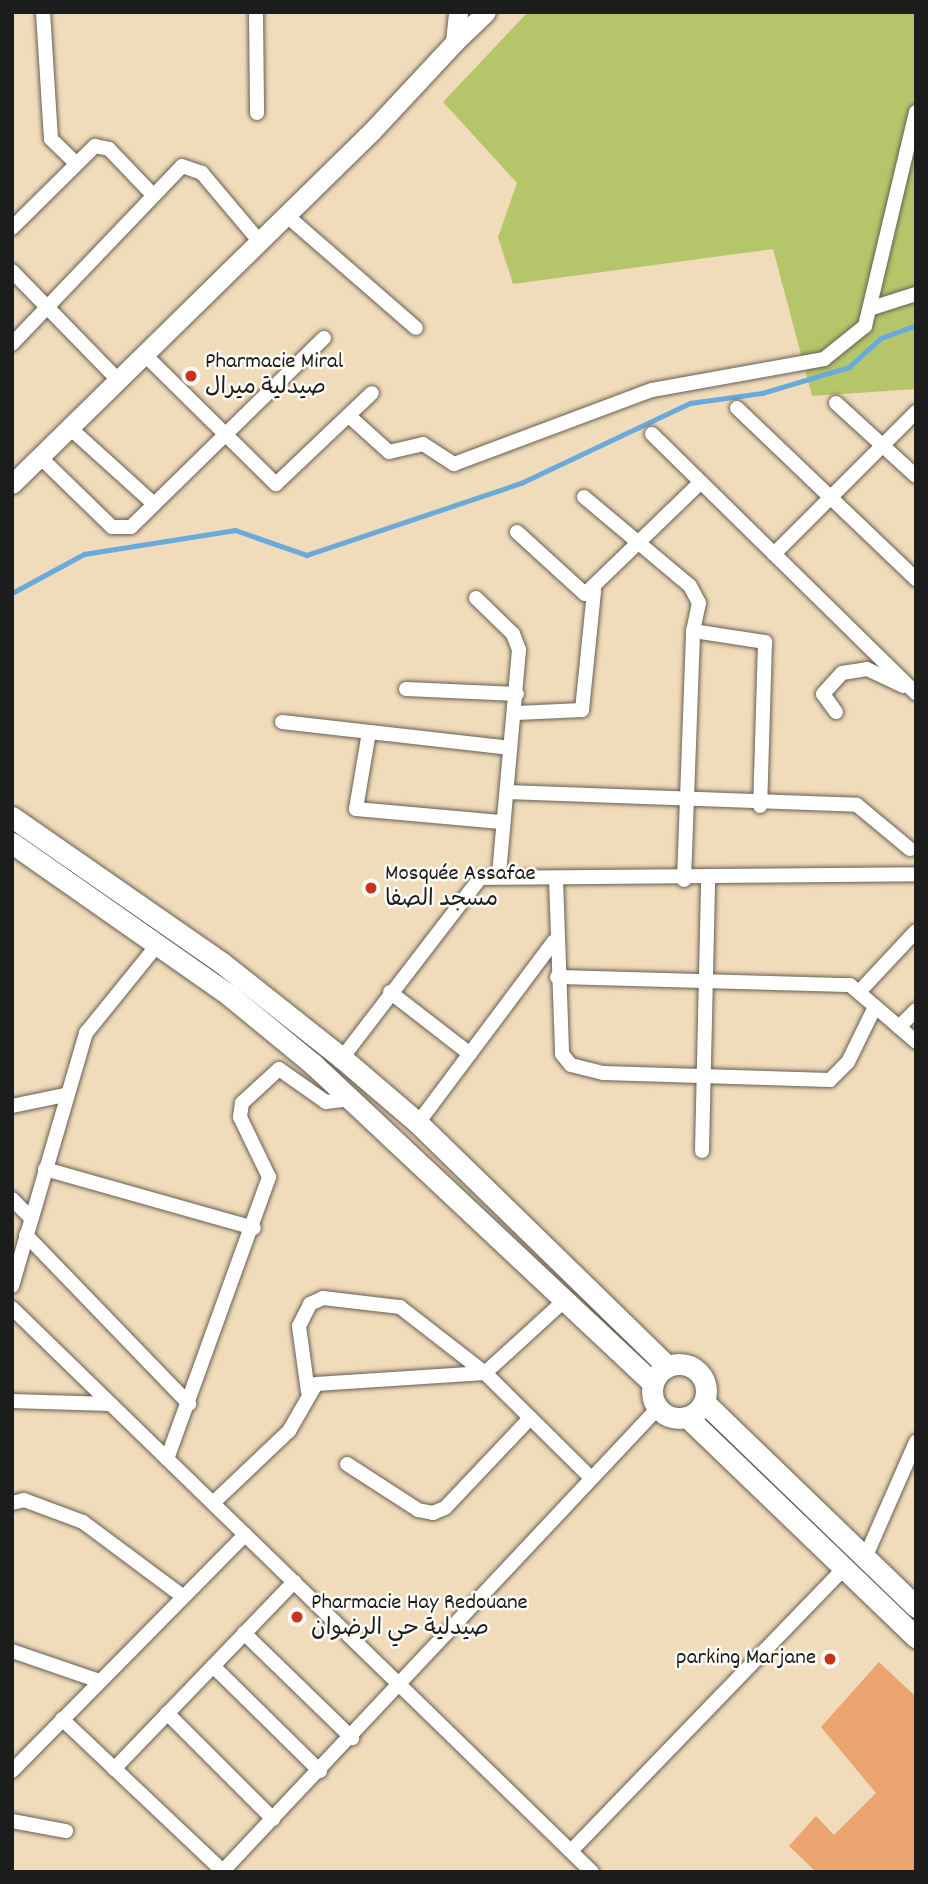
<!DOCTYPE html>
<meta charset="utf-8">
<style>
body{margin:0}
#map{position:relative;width:928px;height:1884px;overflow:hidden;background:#f0dbba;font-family:Dekko,"Playpen Sans Arabic",sans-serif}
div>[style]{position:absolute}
.green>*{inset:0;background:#b5c66a}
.stream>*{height:4.5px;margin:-2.25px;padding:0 2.25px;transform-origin:2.25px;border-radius:2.25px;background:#68aadc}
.building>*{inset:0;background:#eba370}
.roads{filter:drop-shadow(0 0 2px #665f53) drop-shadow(0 0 2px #665f53)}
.street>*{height:14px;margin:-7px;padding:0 7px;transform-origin:7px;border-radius:7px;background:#fff}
.secondary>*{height:19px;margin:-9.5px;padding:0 9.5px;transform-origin:9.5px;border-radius:9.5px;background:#fff}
.primary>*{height:21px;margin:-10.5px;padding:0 10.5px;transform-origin:10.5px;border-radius:10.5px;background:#fff}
.primary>.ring{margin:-10.5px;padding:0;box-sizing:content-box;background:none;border:21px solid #fff;border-radius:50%}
.dots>*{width:19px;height:19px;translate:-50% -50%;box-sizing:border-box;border:4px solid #fdfcf7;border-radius:50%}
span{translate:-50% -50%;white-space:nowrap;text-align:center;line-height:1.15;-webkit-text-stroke:5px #fdfcf7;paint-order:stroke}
.poi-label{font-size:23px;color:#1c1c1c}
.left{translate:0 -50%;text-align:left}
.right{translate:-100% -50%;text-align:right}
.frame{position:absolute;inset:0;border:14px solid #1c1c1c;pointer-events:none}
</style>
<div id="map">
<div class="green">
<div style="clip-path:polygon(528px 12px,916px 12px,916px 389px,812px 396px,773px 249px,513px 284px,498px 237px,517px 183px,443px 102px)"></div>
</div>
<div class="stream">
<div style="left:12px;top:593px;width:82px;rotate:-28.4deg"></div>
<div style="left:84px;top:554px;width:153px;rotate:-9deg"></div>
<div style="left:235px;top:530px;width:76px;rotate:19.1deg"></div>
<div style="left:307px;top:555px;width:226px;rotate:-18.6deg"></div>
<div style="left:521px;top:483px;width:187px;rotate:-25.3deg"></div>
<div style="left:690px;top:403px;width:73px;rotate:-7.9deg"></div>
<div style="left:762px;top:393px;width:91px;rotate:-16.6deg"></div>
<div style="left:849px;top:367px;width:43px;rotate:-42.2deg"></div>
<div style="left:881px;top:338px;width:37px;rotate:-20deg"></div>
</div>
<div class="building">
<div style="clip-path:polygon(879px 1662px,916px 1697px,916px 1872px,816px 1872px,789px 1846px,816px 1816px,834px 1835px,876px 1793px,821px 1727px)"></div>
</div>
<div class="roads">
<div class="street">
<div style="left:43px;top:12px;width:127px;rotate:86.4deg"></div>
<div style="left:51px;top:139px;width:33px;rotate:44deg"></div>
<div style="left:256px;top:12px;width:101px;rotate:89.4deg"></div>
<div style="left:286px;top:215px;width:172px;rotate:41deg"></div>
<div style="left:12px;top:228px;width:117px;rotate:-44.7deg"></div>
<div style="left:95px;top:146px;width:14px;rotate:12deg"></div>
<div style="left:109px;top:149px;width:64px;rotate:46.3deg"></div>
<div style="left:12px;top:271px;width:153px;rotate:45.8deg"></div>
<div style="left:872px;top:308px;width:46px;rotate:-17.7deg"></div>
<div style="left:12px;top:344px;width:246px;rotate:-46.3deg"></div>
<div style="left:182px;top:166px;width:21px;rotate:19deg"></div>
<div style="left:202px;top:173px;width:90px;rotate:50deg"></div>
<div style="left:145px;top:355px;width:184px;rotate:44.6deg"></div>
<div style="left:276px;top:484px;width:132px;rotate:-43.5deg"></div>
<div style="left:836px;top:403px;width:108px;rotate:42.4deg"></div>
<div style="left:737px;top:408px;width:248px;rotate:43.7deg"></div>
<div style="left:349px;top:416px;width:54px;rotate:42deg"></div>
<div style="left:389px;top:452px;width:35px;rotate:-13deg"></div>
<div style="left:423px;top:444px;width:37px;rotate:33deg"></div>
<div style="left:454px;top:464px;width:211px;rotate:-20.5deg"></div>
<div style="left:652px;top:390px;width:175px;rotate:-10.2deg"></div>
<div style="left:824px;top:359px;width:53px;rotate:-38.8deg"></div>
<div style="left:865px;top:326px;width:220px;rotate:-76.6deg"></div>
<div style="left:71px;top:429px;width:112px;rotate:42.1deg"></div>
<div style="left:652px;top:434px;width:370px;rotate:44.5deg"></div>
<div style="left:41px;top:458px;width:99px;rotate:44.2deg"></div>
<div style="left:112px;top:527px;width:19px"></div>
<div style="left:131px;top:527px;width:270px;rotate:-44.4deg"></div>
<div style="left:584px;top:497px;width:138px;rotate:40deg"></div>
<div style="left:690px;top:586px;width:19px;rotate:62deg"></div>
<div style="left:699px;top:603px;width:29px;rotate:102deg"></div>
<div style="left:517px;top:532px;width:92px;rotate:42.4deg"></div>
<div style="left:585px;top:594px;width:161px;rotate:-44deg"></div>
<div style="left:774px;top:554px;width:201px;rotate:-45deg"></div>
<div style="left:476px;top:598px;width:52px;rotate:44.2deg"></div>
<div style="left:513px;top:634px;width:17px;rotate:69deg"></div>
<div style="left:519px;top:650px;width:227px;rotate:95.1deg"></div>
<div style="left:406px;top:689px;width:111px;rotate:2.6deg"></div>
<div style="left:836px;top:712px;width:22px;rotate:-126deg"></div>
<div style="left:823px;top:694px;width:28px;rotate:-48deg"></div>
<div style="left:842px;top:673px;width:25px;rotate:-9deg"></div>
<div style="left:867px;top:669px;width:40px;rotate:25deg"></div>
<div style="left:516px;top:713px;width:66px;rotate:-2.6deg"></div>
<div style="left:582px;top:710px;width:120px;rotate:-84.2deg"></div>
<div style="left:282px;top:722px;width:228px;rotate:6.5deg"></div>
<div style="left:369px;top:732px;width:78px;rotate:99.6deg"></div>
<div style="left:356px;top:809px;width:148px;rotate:5.1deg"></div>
<div style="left:507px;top:792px;width:350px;rotate:2.1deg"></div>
<div style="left:857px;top:805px;width:69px;rotate:39.7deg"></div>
<div style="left:556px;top:879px;width:175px;rotate:88deg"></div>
<div style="left:562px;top:1054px;width:14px;rotate:51deg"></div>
<div style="left:571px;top:1065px;width:34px;rotate:14deg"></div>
<div style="left:604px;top:1073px;width:226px;rotate:1.8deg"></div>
<div style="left:830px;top:1080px;width:25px;rotate:-45deg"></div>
<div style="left:848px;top:1062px;width:61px;rotate:-63.9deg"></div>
<div style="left:684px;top:880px;width:249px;rotate:-87.9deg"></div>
<div style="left:693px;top:631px;width:73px;rotate:8.7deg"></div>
<div style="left:765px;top:642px;width:164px;rotate:91.7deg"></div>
<div style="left:557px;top:977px;width:293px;rotate:1.6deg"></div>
<div style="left:850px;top:985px;width:65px;rotate:40.6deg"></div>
<div style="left:390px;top:992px;width:101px;rotate:37.8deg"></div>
<div style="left:859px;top:992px;width:83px;rotate:-46.9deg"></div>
<div style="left:916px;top:1010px;width:24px;rotate:135deg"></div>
<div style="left:899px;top:1027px;width:23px;rotate:41deg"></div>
<div style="left:342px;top:1058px;width:227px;rotate:-52.5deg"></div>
<div style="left:480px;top:878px;width:436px;rotate:-0.5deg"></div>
<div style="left:12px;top:1106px;width:54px;rotate:-11.7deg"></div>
<div style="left:418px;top:1123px;width:227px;rotate:-53.2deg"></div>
<div style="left:702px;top:1151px;width:270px;rotate:-88.7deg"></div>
<div style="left:45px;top:1169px;width:217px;rotate:15.8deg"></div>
<div style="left:12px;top:1199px;width:27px;rotate:45deg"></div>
<div style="left:26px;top:1235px;width:235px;rotate:46deg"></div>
<div style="left:12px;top:1286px;width:264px;rotate:-73.7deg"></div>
<div style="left:86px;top:1033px;width:114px;rotate:-51deg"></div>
<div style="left:12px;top:1308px;width:809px;rotate:44.2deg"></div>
<div style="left:308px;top:1392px;width:67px;rotate:-97.8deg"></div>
<div style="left:299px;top:1326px;width:25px;rotate:-63deg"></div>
<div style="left:310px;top:1304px;width:14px;rotate:-25deg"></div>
<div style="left:323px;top:1298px;width:78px;rotate:6.7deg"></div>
<div style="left:400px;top:1307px;width:108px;rotate:37.8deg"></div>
<div style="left:485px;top:1373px;width:148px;rotate:44.7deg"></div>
<div style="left:12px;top:1401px;width:98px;rotate:1.8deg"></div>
<div style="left:167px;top:1459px;width:300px;rotate:-70.1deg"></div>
<div style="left:269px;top:1177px;width:67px;rotate:-115.8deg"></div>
<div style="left:240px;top:1117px;width:14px;rotate:-82deg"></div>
<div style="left:242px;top:1103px;width:50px;rotate:-42.6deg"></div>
<div style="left:279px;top:1069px;width:57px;rotate:35.1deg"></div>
<div style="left:326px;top:1102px;width:25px;rotate:-7deg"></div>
<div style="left:347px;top:1464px;width:85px;rotate:32.9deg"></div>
<div style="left:418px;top:1510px;width:15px;rotate:11deg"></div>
<div style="left:433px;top:1513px;width:13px;rotate:-23deg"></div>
<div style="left:445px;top:1508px;width:124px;rotate:-46.6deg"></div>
<div style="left:12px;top:1503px;width:12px;rotate:-14deg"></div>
<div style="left:24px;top:1500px;width:63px;rotate:20.4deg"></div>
<div style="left:83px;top:1522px;width:122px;rotate:36.7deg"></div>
<div style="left:213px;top:1503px;width:105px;rotate:-43.5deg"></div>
<div style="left:289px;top:1431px;width:54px;rotate:-60.1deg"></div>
<div style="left:316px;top:1384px;width:169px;rotate:-3.7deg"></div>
<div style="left:485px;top:1373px;width:111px;rotate:-42.4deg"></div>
<div style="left:865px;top:1558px;width:127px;rotate:-66.3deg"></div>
<div style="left:244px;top:1633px;width:151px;rotate:44.2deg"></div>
<div style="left:12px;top:1651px;width:92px;rotate:19deg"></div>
<div style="left:213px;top:1666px;width:150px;rotate:44.5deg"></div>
<div style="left:167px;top:1713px;width:150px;rotate:45deg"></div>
<div style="left:62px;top:1719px;width:221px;rotate:43.4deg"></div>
<div style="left:114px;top:1769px;width:260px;rotate:-46.1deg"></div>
<div style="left:12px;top:1771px;width:332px;rotate:-45.4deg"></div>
<div style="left:12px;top:1821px;width:55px;rotate:10.5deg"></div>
<div style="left:571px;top:1851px;width:393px;rotate:-46deg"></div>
<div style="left:222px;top:1872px;width:637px;rotate:-46.78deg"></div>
</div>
<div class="secondary">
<div style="left:455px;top:42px;width:43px;rotate:-44.1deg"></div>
<div style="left:12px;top:484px;width:504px;rotate:-44.44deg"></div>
<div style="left:372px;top:131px;width:122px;rotate:-47deg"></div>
<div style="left:455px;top:42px;width:30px;rotate:-84deg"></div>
</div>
<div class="primary">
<div style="left:12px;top:817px;width:256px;rotate:34.8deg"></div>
<div style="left:222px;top:963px;width:153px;rotate:38.4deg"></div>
<div style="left:342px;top:1058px;width:100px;rotate:40.5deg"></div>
<div style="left:418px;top:1123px;width:348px;rotate:44.3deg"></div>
<div style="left:12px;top:843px;width:265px;rotate:35deg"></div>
<div style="left:229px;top:995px;width:109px;rotate:39.4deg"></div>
<div style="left:313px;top:1064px;width:466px;rotate:43.2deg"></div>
<div class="ring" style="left:652px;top:1364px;width:33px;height:33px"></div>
<div style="left:704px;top:1402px;width:295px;rotate:44deg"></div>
<div style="left:687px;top:1417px;width:318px;rotate:43.9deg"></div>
</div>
</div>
<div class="dots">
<div style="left:191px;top:376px;background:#c8321e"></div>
<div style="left:371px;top:888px;background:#c8321e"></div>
<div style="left:297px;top:1617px;background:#c8321e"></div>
<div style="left:830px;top:1659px;background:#c8321e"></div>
</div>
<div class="poi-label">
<span class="left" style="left:205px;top:376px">Pharmacie Miral<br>صيدلية ميرال</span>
<span class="left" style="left:385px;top:888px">Mosquée Assafae<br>مسجد الصفا</span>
<span class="left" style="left:311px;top:1617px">Pharmacie Hay Redouane<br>صيدلية حي الرضوان</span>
<span class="right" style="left:816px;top:1659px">parking Marjane</span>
</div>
<div class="frame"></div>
</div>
